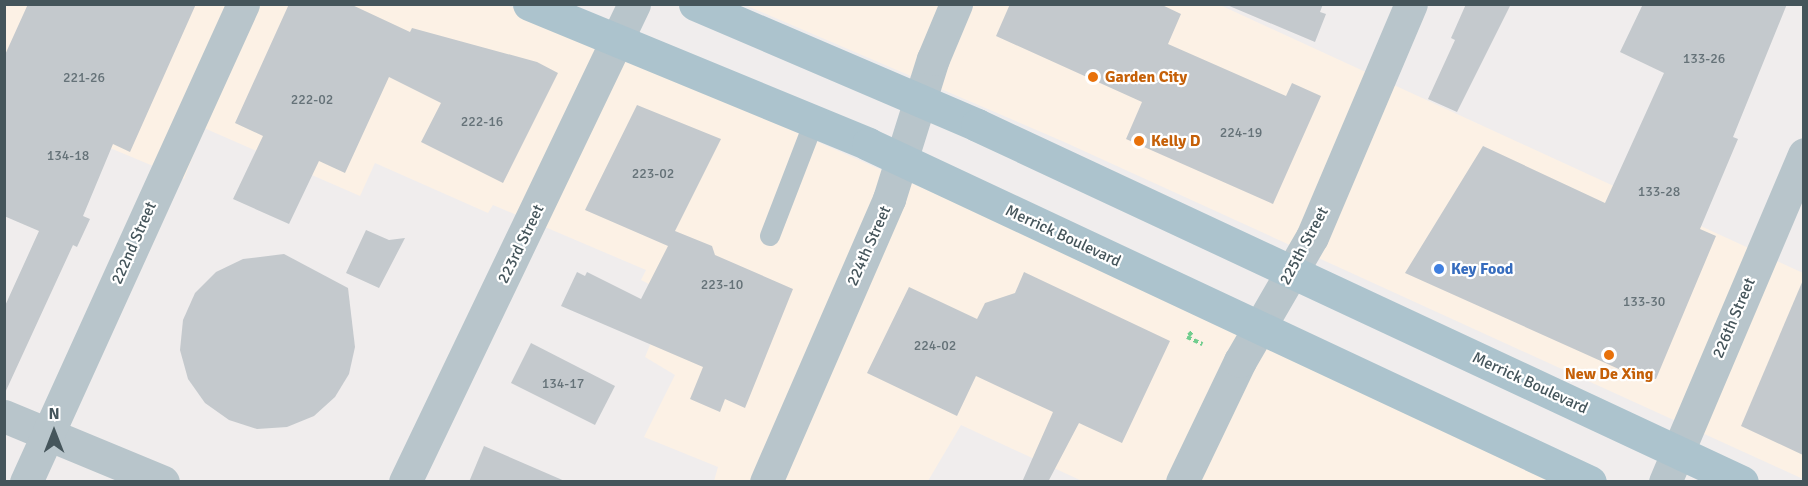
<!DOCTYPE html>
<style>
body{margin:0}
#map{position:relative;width:1808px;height:486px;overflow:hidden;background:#f0eded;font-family:Signika,sans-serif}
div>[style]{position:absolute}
.commercial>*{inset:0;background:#fcf1e5}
.building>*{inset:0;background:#c4c9cd}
.path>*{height:4px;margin-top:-2px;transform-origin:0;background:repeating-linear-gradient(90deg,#71cd8e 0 4.5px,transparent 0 7.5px)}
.service>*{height:20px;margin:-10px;padding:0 10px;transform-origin:10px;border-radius:10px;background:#b8c5cb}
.minor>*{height:33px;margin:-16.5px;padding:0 16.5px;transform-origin:16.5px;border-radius:16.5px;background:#b8c5cb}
.primary>*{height:33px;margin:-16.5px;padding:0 16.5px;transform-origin:16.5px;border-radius:16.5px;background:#acc3cd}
.dots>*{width:16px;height:16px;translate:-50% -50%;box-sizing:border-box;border:3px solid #fff;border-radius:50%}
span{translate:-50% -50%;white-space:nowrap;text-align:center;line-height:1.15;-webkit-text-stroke:4.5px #fff;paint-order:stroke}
.number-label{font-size:14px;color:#657278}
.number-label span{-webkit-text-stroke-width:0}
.food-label{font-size:16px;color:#c56008;font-weight:700}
.left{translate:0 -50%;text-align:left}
.street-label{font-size:16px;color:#45555b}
.shop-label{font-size:16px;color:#366cbe;font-weight:700}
.frame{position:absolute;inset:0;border:6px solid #45555b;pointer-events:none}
.north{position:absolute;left:24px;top:402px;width:60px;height:60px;-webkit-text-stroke:4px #fff;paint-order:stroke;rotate:0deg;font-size:16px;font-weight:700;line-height:24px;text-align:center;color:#45555b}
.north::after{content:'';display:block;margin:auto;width:21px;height:27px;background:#45555b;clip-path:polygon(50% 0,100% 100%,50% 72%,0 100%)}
</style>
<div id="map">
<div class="commercial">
<div style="clip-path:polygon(4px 5px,507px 5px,1122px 276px,1568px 481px,1082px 481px,961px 425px,928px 481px,714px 481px,718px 467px,644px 437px,675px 375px,645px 357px,671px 295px,641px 280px,646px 270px,493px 205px,488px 213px,375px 163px,360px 196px,204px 128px,184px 179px,15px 108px,5px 129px)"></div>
<div style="clip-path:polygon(745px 5px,1220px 5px,1803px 273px,1803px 479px,1062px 141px)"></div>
</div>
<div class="building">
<div style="clip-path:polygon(28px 4px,196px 4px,130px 152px,113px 144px,83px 216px,90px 219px,77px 247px,73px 245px,4px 395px,4px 308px,39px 231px,4px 216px,4px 57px)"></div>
<div style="clip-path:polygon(289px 4px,350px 4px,410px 32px,412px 28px,537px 62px,558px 73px,503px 183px,421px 142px,441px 103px,389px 77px,345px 173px,319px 161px,289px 224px,233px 199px,263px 136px,235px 123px)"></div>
<div style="clip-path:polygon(1010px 4px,1160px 4px,1181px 14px,1168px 44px,1286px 96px,1292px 83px,1321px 96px,1273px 204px,1126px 139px,1142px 102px,996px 36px)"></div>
<div style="clip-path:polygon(1323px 4px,1320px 12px,1326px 14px,1315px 42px,1227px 5px)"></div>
<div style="clip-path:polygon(1466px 4px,1511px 4px,1457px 112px,1428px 99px,1455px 40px,1451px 38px)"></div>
<div style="clip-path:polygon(1643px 4px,1787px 4px,1733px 137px,1738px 139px,1700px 229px,1716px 236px,1656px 379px,1641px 379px,1405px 273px,1483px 146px,1605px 203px,1664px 73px,1620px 52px)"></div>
<div style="clip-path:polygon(637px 105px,721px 139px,675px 231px,712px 246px,715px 255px,793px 289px,745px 408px,725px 399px,720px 412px,690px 399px,703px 367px,561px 306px,577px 272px,585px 276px,587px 272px,641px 299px,668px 246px,585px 210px)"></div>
<div style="clip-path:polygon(366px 230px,389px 240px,405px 238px,379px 288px,346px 273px)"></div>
<div style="clip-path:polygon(284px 254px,348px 288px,355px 347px,349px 374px,335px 397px,314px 416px,287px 427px,257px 429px,229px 420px,205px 403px,188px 379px,180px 350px,183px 320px,195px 293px,216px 272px,243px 259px)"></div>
<div style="clip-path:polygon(1024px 272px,1170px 341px,1122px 443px,1079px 423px,1048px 482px,1022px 482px,1053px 412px,976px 376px,957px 416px,867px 373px,909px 287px,977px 319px,985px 303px,1015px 293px)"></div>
<div style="clip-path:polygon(1803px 280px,1803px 455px,1741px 426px)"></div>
<div style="clip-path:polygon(531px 343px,615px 386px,595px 425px,511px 383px)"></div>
<div style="clip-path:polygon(484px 446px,567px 482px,469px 482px)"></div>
</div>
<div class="path">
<div style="left:1192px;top:332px;width:7px;rotate:135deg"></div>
<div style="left:1187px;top:337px;width:17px;rotate:25deg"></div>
</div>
<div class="service">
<div style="left:770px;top:236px;width:122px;rotate:-68.9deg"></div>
</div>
<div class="minor">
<div style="left:4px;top:416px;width:172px;rotate:22.5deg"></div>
<div style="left:26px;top:482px;width:525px;rotate:-65.58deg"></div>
<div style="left:405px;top:482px;width:530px;rotate:-64.4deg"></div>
<div style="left:766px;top:482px;width:309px;rotate:-66.5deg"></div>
<div style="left:889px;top:199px;width:147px;rotate:-72.6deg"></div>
<div style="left:933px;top:59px;width:60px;rotate:-67.3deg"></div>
<div style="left:1182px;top:482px;width:134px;rotate:-64.4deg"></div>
<div style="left:1240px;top:361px;width:143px;rotate:-59.9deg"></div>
<div style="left:1312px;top:237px;width:253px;rotate:-67deg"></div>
<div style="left:1665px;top:482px;width:356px;rotate:-67deg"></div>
</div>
<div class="primary">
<div style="left:529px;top:4px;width:367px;rotate:22.4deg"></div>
<div style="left:868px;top:144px;width:797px;rotate:25.09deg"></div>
<div style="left:695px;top:4px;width:307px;rotate:23.2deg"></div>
<div style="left:977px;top:125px;width:844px;rotate:25.02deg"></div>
</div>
<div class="dots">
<div style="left:1093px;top:77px;background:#e8710a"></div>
<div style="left:1139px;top:141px;background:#e8710a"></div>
<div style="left:1439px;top:269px;background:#3f7fe0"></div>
<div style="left:1609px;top:355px;background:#e8710a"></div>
</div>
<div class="number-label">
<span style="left:1704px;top:59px">133-26</span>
<span style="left:84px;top:78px">221-26</span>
<span style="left:312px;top:100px">222-02</span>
<span style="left:482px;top:122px">222-16</span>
<span style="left:1241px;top:133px">224-19</span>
<span style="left:68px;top:156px">134-18</span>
<span style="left:653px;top:174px">223-02</span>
<span style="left:1659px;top:192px">133-28</span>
<span style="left:722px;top:285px">223-10</span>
<span style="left:1644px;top:302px">133-30</span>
<span style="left:935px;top:346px">224-02</span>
<span style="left:563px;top:384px">134-17</span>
</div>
<div class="food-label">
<span class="left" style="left:1105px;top:77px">Garden City</span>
<span class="left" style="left:1151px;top:141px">Kelly D</span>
<span style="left:1609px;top:374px">New De Xing</span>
</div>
<div class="street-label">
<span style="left:1063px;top:236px;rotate:25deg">Merrick Boulevard</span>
<span style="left:134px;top:243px;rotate:-66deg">222nd Street</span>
<span style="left:521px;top:244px;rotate:-64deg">223rd Street</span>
<span style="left:869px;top:246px;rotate:-66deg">224th Street</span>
<span style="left:1304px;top:246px;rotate:-62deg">225th Street</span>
<span style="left:1734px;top:318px;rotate:-67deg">226th Street</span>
<span style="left:1530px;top:383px;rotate:25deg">Merrick Boulevard</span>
</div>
<div class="shop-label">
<span class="left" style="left:1451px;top:269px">Key Food</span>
</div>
<div class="frame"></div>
<div class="north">N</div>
</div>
